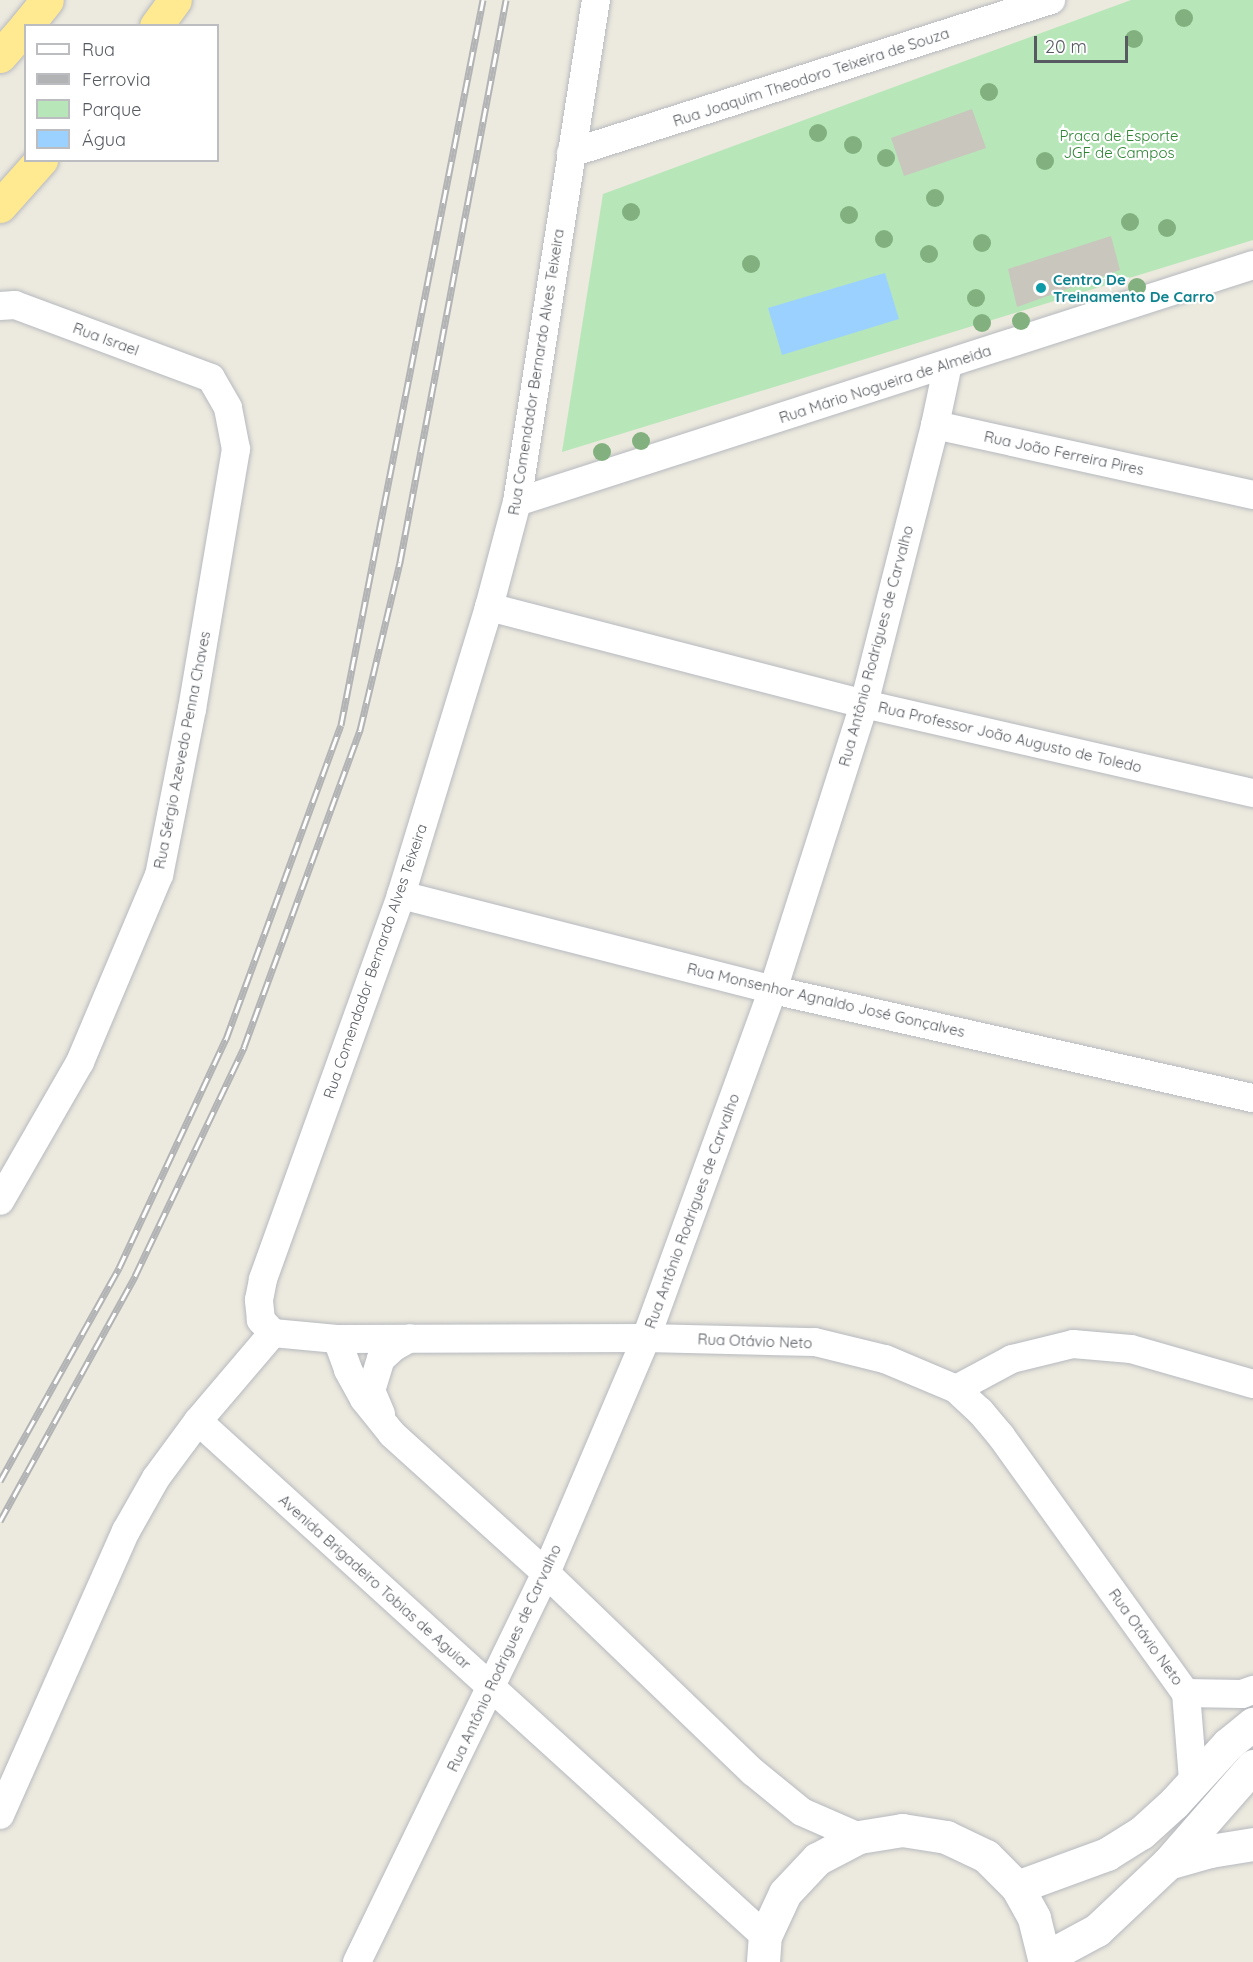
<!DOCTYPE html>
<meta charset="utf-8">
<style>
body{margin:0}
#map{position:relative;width:1253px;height:1962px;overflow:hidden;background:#ece9de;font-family:Quicksand,sans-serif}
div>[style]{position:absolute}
.green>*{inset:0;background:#b7e7b8}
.water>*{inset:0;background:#9bd1ff}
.building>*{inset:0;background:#c9c6bd}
.roads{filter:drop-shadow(0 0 2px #b6b9bf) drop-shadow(0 0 2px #b6b9bf)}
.minor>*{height:28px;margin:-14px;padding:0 14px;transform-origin:14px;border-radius:14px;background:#fff}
.secondary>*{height:33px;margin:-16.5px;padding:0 16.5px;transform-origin:16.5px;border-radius:16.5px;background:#fff}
.trunk>*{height:33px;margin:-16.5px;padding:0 16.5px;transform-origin:16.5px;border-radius:16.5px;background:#ffea91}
.rail>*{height:7px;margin-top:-3.5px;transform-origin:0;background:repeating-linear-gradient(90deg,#fff 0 14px,#b2b3b4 0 28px);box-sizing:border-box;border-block:2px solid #b2b3b4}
.trees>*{width:18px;height:18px;margin:-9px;border-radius:50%;background:#82b17f}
.dots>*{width:16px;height:16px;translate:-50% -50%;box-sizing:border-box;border:3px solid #fff;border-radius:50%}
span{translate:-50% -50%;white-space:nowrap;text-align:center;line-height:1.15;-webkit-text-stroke:4.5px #fff;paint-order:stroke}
.street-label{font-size:15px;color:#575b61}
.park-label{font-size:15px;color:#2c8432}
.culture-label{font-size:15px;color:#0d838f;font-weight:700}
.left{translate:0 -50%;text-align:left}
.legend{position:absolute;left:24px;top:24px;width:195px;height:138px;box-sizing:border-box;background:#fff;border:2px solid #bcbdc0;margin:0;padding:8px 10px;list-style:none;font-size:18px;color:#575b61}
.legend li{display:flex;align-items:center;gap:12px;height:30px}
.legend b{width:30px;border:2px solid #bcbdc0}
.scale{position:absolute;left:1034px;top:36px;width:94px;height:27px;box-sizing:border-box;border:3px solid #575b61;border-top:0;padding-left:8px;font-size:18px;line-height:21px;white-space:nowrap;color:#575b61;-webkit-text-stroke:4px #fff;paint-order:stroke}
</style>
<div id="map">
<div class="green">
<div style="clip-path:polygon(1131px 0,1253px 0,1253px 240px,562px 452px,603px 194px)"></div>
</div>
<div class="water">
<div style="clip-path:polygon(885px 273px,899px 319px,782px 355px,768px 308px)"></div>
</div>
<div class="building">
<div style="clip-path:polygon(972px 109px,986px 148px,904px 176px,891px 138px)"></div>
<div style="clip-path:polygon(1111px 236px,1120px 270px,1017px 307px,1008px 269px)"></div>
</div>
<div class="roads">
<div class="minor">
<div style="left:571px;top:153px;width:504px;rotate:-17.68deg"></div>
<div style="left:0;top:306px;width:15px;rotate:-4deg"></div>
<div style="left:15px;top:305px;width:209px;rotate:20.4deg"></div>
<div style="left:211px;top:378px;width:34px;rotate:60deg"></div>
<div style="left:228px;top:408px;width:42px;rotate:79deg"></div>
<div style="left:236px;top:449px;width:264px;rotate:99.6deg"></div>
<div style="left:192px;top:709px;width:169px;rotate:101.2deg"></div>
<div style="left:159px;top:875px;width:203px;rotate:112.9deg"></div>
<div style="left:80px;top:1062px;width:160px;rotate:119.9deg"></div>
<div style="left:948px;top:364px;width:62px;rotate:102deg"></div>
<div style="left:935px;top:425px;width:326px;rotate:12.4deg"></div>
<div style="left:517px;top:502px;width:773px;rotate:-17.85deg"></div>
<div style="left:489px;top:607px;width:387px;rotate:14.5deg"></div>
<div style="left:864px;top:704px;width:399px;rotate:12.9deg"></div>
<div style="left:401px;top:895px;width:384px;rotate:14.3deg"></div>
<div style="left:773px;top:990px;width:492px;rotate:12.7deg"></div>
<div style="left:273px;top:1333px;width:64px;rotate:5.4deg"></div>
<div style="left:337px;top:1339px;width:309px;rotate:-0.2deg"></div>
<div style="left:646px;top:1338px;width:169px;rotate:1.4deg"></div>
<div style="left:815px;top:1342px;width:72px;rotate:13.7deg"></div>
<div style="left:885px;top:1359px;width:77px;rotate:22.9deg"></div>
<div style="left:956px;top:1389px;width:33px;rotate:43deg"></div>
<div style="left:980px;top:1411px;width:33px;rotate:50deg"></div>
<div style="left:1001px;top:1436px;width:317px;rotate:54.3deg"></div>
<div style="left:1186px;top:1693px;width:87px;rotate:85.4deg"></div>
<div style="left:337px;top:1339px;width:33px;rotate:70deg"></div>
<div style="left:348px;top:1370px;width:33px;rotate:61deg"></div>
<div style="left:364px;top:1399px;width:45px;rotate:51.3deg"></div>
<div style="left:392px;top:1434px;width:207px;rotate:42.1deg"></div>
<div style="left:546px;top:1573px;width:287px;rotate:43.9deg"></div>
<div style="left:753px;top:1772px;width:63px;rotate:39.2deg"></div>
<div style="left:802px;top:1812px;width:62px;rotate:23.7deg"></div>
<div style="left:956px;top:1389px;width:64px;rotate:-28.2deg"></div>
<div style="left:1012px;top:1359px;width:63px;rotate:-13.8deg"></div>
<div style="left:1073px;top:1344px;width:58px;rotate:4.9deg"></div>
<div style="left:1131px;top:1349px;width:127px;rotate:16deg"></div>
<div style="left:381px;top:1414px;width:25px;rotate:-113deg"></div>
<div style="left:371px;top:1391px;width:34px;rotate:-73deg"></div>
<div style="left:381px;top:1359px;width:18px;rotate:-43deg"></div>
<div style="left:394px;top:1347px;width:18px;rotate:-29deg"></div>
<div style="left:198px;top:1421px;width:766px;rotate:42.25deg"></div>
<div style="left:1186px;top:1693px;width:56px;rotate:1deg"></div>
<div style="left:1242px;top:1694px;width:12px;rotate:-20deg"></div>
<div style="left:0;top:1815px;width:311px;rotate:-66.1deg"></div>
<div style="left:126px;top:1531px;width:61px;rotate:-60.5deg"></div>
<div style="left:156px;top:1478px;width:71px;rotate:-53.6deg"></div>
<div style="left:198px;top:1421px;width:116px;rotate:-49.6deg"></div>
<div style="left:273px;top:1333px;width:18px;rotate:-133deg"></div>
<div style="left:261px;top:1320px;width:20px;rotate:-96deg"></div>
<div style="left:259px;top:1300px;width:21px;rotate:-79deg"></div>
<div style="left:263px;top:1279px;width:408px;rotate:-70.2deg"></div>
<div style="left:401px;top:895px;width:301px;rotate:-73deg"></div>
<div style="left:489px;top:607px;width:109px;rotate:-75.1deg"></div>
<div style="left:517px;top:502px;width:508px;rotate:-81.06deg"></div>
<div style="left:357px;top:1962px;width:432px;rotate:-64.1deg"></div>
<div style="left:546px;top:1573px;width:255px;rotate:-66.9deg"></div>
<div style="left:646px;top:1338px;width:370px;rotate:-70deg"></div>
<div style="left:773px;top:990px;width:300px;rotate:-72.3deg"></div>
<div style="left:864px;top:704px;width:288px;rotate:-75.7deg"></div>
</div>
<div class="secondary">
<div style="left:1168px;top:1863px;width:44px;rotate:-15.9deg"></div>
<div style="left:1210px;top:1851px;width:44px;rotate:-9.2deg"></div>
<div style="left:1017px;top:1887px;width:96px;rotate:-20.1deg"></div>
<div style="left:1107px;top:1854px;width:40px;rotate:-32deg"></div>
<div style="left:1141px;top:1833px;width:45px;rotate:-42.3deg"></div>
<div style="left:1174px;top:1803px;width:80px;rotate:-47.5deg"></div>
<div style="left:1228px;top:1744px;width:32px;rotate:-39deg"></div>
<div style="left:1045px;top:1958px;width:59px;rotate:-28.3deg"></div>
<div style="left:1097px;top:1930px;width:98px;rotate:-43.3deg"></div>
<div style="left:1168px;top:1863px;width:129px;rotate:-48.8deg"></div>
<div style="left:763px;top:1962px;width:26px;rotate:-86deg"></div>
<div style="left:765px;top:1936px;width:47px;rotate:-65.1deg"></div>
<div style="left:785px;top:1893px;width:47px;rotate:-46.7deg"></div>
<div style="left:817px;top:1859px;width:47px;rotate:-27.6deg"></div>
<div style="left:859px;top:1837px;width:44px;rotate:-9.2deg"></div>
<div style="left:902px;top:1830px;width:45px;rotate:9deg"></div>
<div style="left:946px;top:1837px;width:44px;rotate:25.4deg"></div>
<div style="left:986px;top:1856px;width:44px;rotate:45deg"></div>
<div style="left:1017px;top:1887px;width:35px;rotate:61deg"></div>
<div style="left:1034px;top:1918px;width:45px;rotate:76deg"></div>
</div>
<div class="trunk">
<div style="left:26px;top:26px;width:33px;rotate:-51deg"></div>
<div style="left:156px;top:26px;width:32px;rotate:-54deg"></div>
<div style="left:0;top:56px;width:40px;rotate:-49deg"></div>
<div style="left:0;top:206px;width:62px;rotate:-48.3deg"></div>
</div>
</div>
<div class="rail">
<div style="left:0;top:1481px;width:244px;rotate:-60.8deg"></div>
<div style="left:119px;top:1268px;width:253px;rotate:-65deg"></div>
<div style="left:226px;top:1039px;width:334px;rotate:-69.9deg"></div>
<div style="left:341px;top:725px;width:739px;rotate:-78.92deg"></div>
<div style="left:0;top:1521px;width:280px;rotate:-61.1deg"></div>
<div style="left:135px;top:1276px;width:254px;rotate:-64.5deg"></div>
<div style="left:244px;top:1047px;width:338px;rotate:-69.9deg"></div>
<div style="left:360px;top:730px;width:173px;rotate:-76.6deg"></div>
<div style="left:400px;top:562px;width:572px;rotate:-79.32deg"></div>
</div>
<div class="trees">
<div style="left:1184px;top:18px"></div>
<div style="left:1134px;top:39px"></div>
<div style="left:989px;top:92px"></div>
<div style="left:818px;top:133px"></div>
<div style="left:853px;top:145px"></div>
<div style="left:886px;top:158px"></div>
<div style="left:1045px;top:161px"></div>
<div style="left:935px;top:198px"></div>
<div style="left:631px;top:212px"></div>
<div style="left:849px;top:215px"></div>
<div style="left:1130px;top:222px"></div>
<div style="left:1167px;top:228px"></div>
<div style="left:884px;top:239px"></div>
<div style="left:982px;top:243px"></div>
<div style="left:929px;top:254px"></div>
<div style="left:751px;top:264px"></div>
<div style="left:1137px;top:287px"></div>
<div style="left:976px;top:298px"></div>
<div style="left:1021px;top:321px"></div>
<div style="left:982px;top:323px"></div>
<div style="left:641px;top:441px"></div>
<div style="left:602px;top:452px"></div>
</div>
<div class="dots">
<div style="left:1041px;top:288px;background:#0f9aa8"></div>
</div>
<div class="street-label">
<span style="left:811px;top:77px;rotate:-18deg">Rua Joaquim Theodoro Teixeira de Souza</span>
<span style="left:106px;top:339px;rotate:20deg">Rua Israel</span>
<span style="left:536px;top:372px;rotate:-81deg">Rua Comendador Bernardo Alves Teixeira</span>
<span style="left:885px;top:384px;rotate:-18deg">Rua Mário Nogueira de Almeida</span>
<span style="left:1064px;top:453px;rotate:12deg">Rua João Ferreira Pires</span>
<span style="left:876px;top:646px;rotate:-75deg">Rua Antônio Rodrigues de Carvalho</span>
<span style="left:1010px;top:737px;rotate:13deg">Rua Professor João Augusto de Toledo</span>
<span style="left:182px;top:750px;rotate:-79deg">Rua Sérgio Azevedo Penna Chaves</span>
<span style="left:375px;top:961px;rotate:-71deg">Rua Comendador Bernardo Alves Teixeira</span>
<span style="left:826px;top:1000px;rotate:13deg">Rua Monsenhor Agnaldo José Gonçalves</span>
<span style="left:692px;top:1211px;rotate:-70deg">Rua Antônio Rodrigues de Carvalho</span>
<span style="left:755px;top:1341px;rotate:2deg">Rua Otávio Neto</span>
<span style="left:375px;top:1582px;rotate:42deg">Avenida Brigadeiro Tobias de Aguiar</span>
<span style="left:1146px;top:1637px;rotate:54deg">Rua Otávio Neto</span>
<span style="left:504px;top:1658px;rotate:-65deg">Rua Antônio Rodrigues de Carvalho</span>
</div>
<div class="park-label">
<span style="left:1119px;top:144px">Praça de Esporte<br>JGF de Campos</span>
</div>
<div class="culture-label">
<span class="left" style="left:1053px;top:288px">Centro De<br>Treinamento De Carro</span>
</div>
<ul class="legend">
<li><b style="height:8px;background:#fff"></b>Rua</li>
<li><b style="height:8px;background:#b2b3b4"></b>Ferrovia</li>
<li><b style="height:16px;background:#b7e7b8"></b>Parque</li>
<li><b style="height:16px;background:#9bd1ff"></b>Água</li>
</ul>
<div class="scale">20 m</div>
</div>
